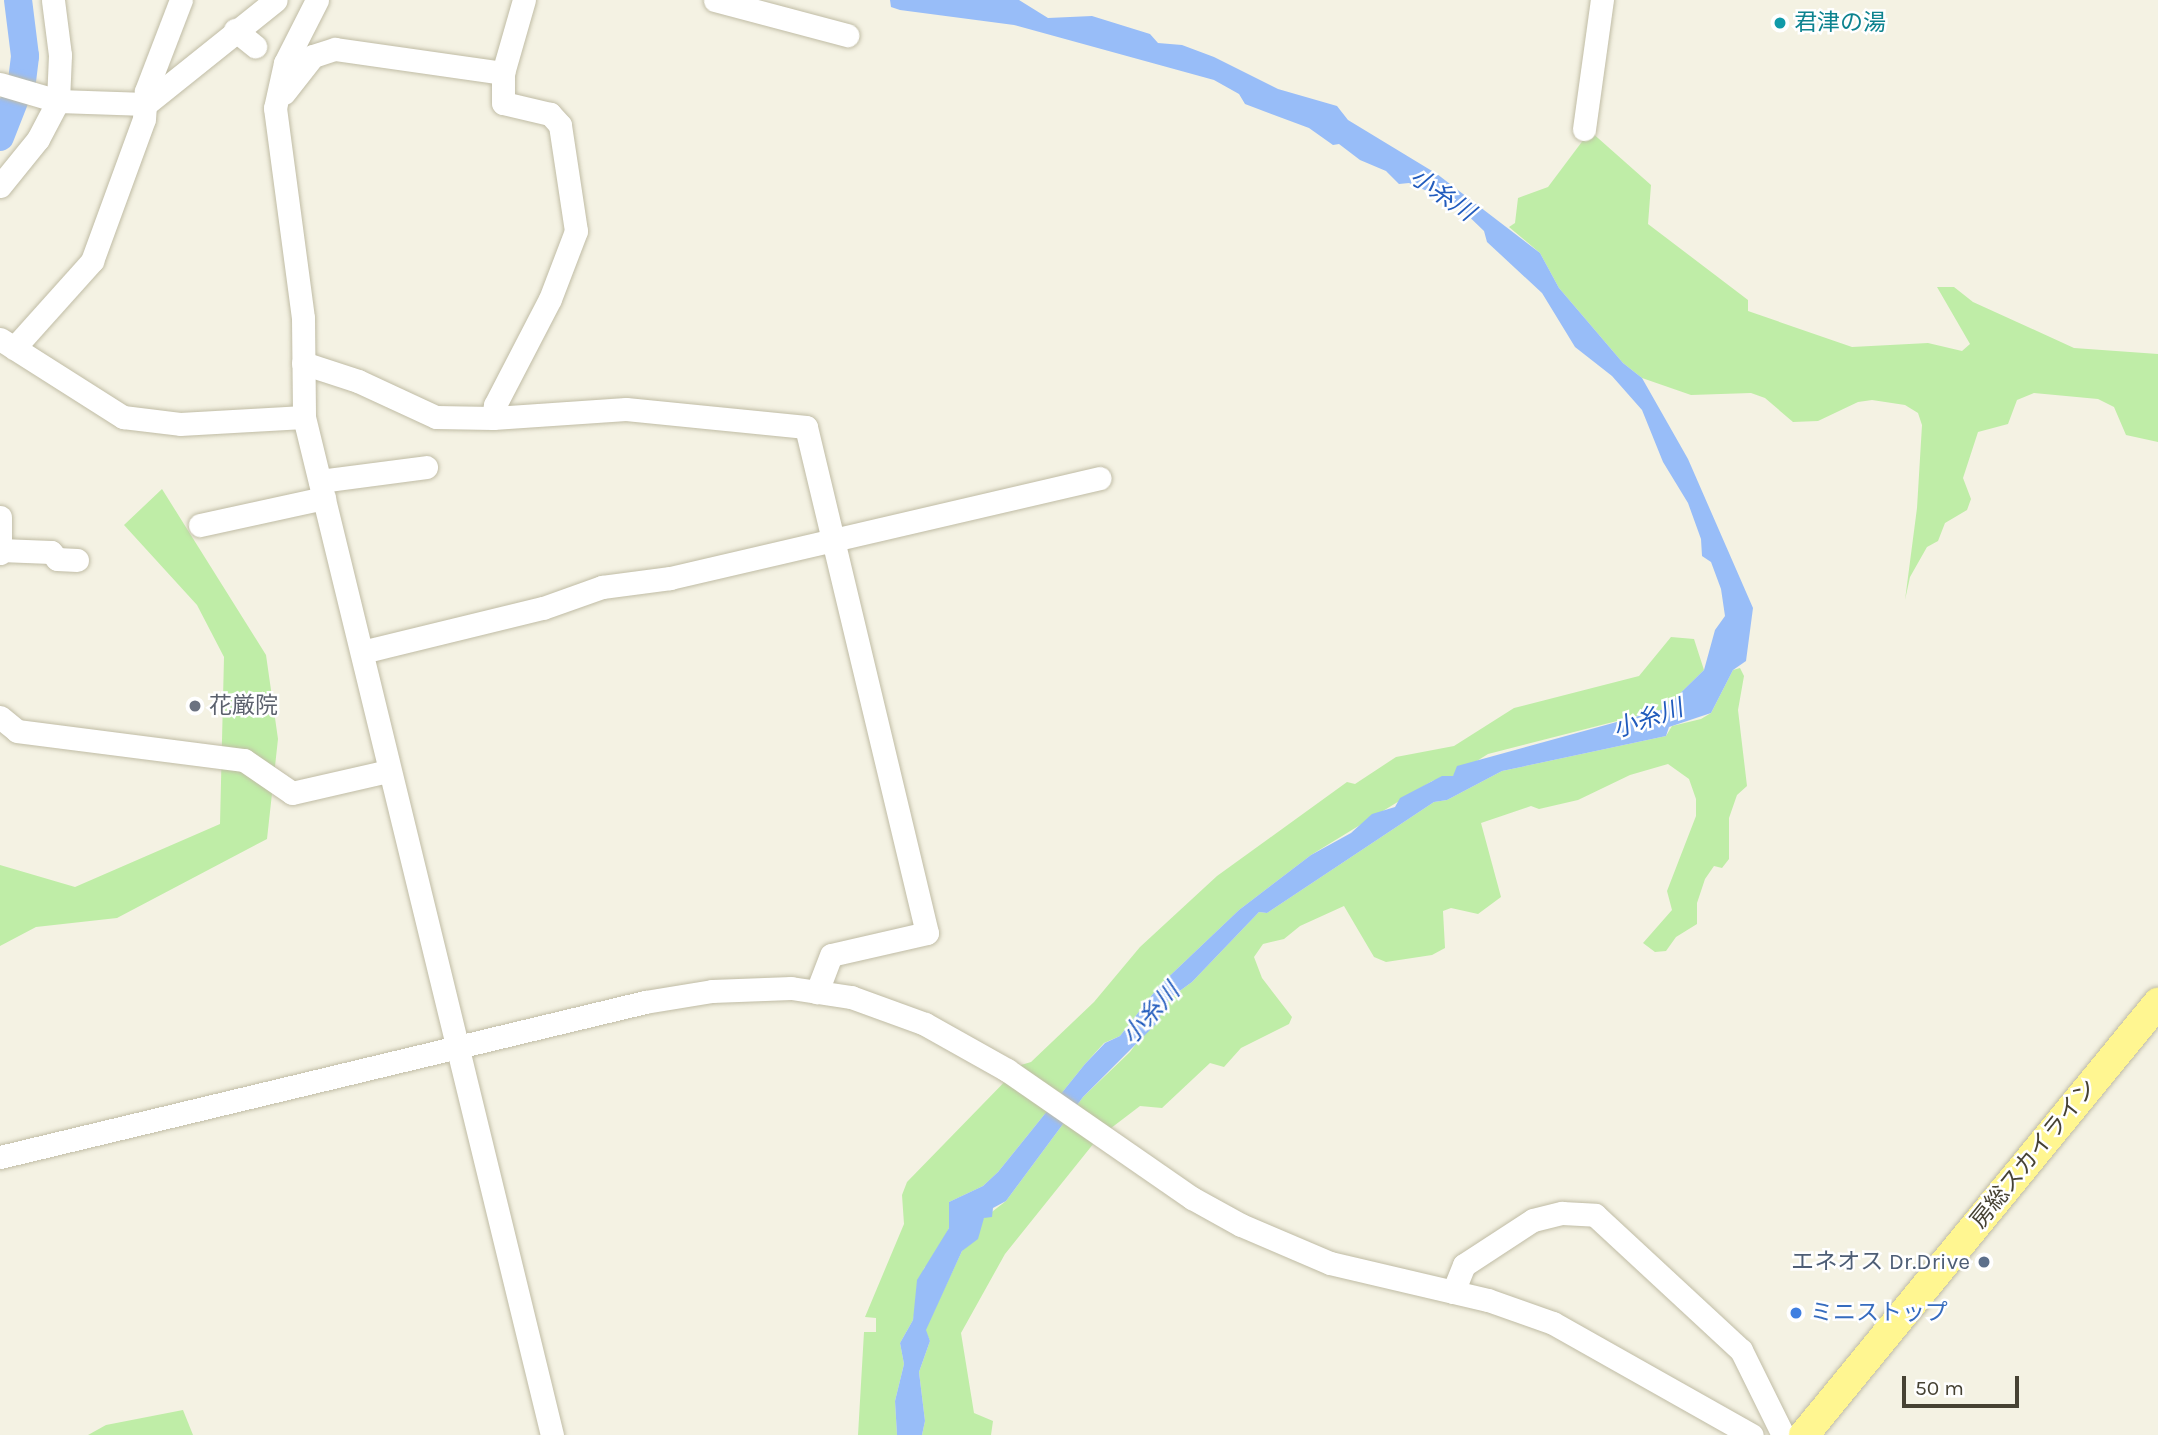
<!DOCTYPE html>
<meta charset="utf-8">
<style>
body{margin:0}
#map{position:relative;width:2158px;height:1435px;overflow:hidden;background:#f4f2e3;font-family:Karla,"Noto Sans JP",sans-serif}
div>[style]{position:absolute}
.green>*{inset:0;background:#bfeda7}
.water>*{inset:0;background:#98bdf8}
.river>*{height:28px;margin:-14px;padding:0 14px;transform-origin:14px;border-radius:14px;background:#98bdf8}
.roads{filter:drop-shadow(0 0 2px #c0bca5) drop-shadow(0 0 2px #c0bca5)}
.minor>*{height:23px;margin:-11.5px;padding:0 11.5px;transform-origin:11.5px;border-radius:11.5px;background:#fff}
.major>*{height:30px;margin:-15px;padding:0 15px;transform-origin:15px;border-radius:15px;background:#fff691}
.dots>*{width:19px;height:19px;translate:-50% -50%;box-sizing:border-box;border:4px solid #fff;border-radius:50%}
span{translate:-50% -50%;white-space:nowrap;text-align:center;line-height:1.15;-webkit-text-stroke:5px #fff;paint-order:stroke}
.culture-label{font-size:23px;color:#0d838f}
.left{translate:0 -50%;text-align:left}
.worship-label{font-size:23px;color:#5b616d}
.street-label{font-size:23px;color:#464233}
.service-label{font-size:23px;color:#4e5e75}
.right{translate:-100% -50%;text-align:right}
.shop-label{font-size:23px;color:#366cbe}
.water-label{font-size:24px;color:#215bbd;font-style:italic}
.scale{position:absolute;left:1902px;top:1376px;width:117px;height:32px;box-sizing:border-box;border:4px solid #464233;border-top:0;padding-left:9px;font-size:21px;line-height:24px;white-space:nowrap;color:#464233;-webkit-text-stroke:5px #fff;paint-order:stroke}
</style>
<div id="map">
<div class="green">
<div style="clip-path:polygon(1590px 131px,1651px 185px,1648px 224px,1748px 300px,1748px 311px,1852px 347px,1928px 343px,1962px 351px,1970px 344px,1937px 287px,1954px 287px,1973px 302px,2074px 348px,2158px 354px,2158px 442px,2126px 435px,2114px 407px,2098px 399px,2034px 393px,2017px 400px,2008px 424px,1978px 432px,1963px 478px,1971px 499px,1967px 510px,1945px 523px,1938px 541px,1927px 547px,1910px 577px,1905px 600px,1917px 508px,1922px 425px,1918px 413px,1905px 405px,1872px 400px,1858px 402px,1818px 421px,1793px 422px,1765px 398px,1751px 393px,1691px 395px,1642px 378px,1623px 363px,1559px 288px,1540px 253px,1509px 227px,1515px 223px,1518px 198px,1548px 187px)"></div>
<div style="clip-path:polygon(162px 489px,266px 655px,278px 739px,267px 839px,117px 918px,36px 927px,0 946px,0 865px,75px 887px,220px 824px,224px 657px,197px 605px,124px 525px)"></div>
<div style="clip-path:polygon(1671px 637px,1694px 639px,1704px 670px,1664px 709px,1488px 754px,1453px 776px,1432px 781px,1311px 855px,1239px 910px,1159px 986px,1120px 1036px,1104px 1043px,1085px 1064px,998px 1172px,983px 1186px,949px 1202px,949px 1228px,932px 1262px,924px 1268px,913px 1320px,900px 1343px,904px 1364px,895px 1401px,897px 1435px,858px 1435px,864px 1332px,876px 1332px,876px 1318px,865px 1317px,904px 1224px,902px 1195px,907px 1182px,1021px 1065px,1031px 1062px,1094px 1002px,1140px 947px,1217px 876px,1347px 782px,1355px 784px,1396px 757px,1454px 746px,1514px 708px,1639px 676px)"></div>
<div style="clip-path:polygon(1740px 668px,1744px 676px,1738px 710px,1747px 786px,1737px 795px,1729px 818px,1729px 859px,1722px 868px,1714px 866px,1705px 879px,1697px 903px,1697px 924px,1676px 937px,1666px 951px,1655px 952px,1643px 943px,1672px 910px,1667px 891px,1696px 816px,1696px 799px,1689px 779px,1668px 764px,1630px 775px,1578px 800px,1539px 809px,1531px 806px,1481px 823px,1501px 897px,1478px 914px,1451px 908px,1443px 911px,1445px 948px,1432px 955px,1386px 962px,1374px 957px,1344px 906px,1300px 926px,1284px 939px,1263px 944px,1254px 957px,1262px 978px,1292px 1017px,1289px 1024px,1241px 1048px,1224px 1067px,1210px 1063px,1162px 1108px,1140px 1106px,1098px 1138px,1005px 1254px,961px 1333px,974px 1413px,993px 1421px,991px 1435px,922px 1435px,925px 1421px,919px 1372px,930px 1341px,925px 1330px,962px 1251px,984px 1218px,1006px 1201px,1083px 1097px,1130px 1052px,1170px 998px,1192px 982px,1259px 912px,1267px 913px,1434px 802px,1447px 800px,1502px 771px,1666px 736px,1672px 726px,1701px 719px,1711px 713px,1733px 670px)"></div>
<div style="clip-path:polygon(183px 1410px,193px 1435px,88px 1435px,106px 1425px)"></div>
</div>
<div class="water">
<div style="clip-path:polygon(890px 0,1019px 0,1048px 18px,1092px 16px,1150px 34px,1158px 43px,1182px 45px,1214px 57px,1278px 89px,1337px 106px,1348px 120px,1437px 174px,1540px 253px,1559px 288px,1623px 363px,1642px 378px,1688px 459px,1753px 608px,1746px 661px,1733px 670px,1711px 713px,1669px 727px,1666px 736px,1502px 771px,1447px 800px,1434px 802px,1267px 913px,1259px 912px,1192px 982px,1170px 998px,1156px 1024px,1083px 1097px,1006px 1201px,993px 1208px,992px 1217px,984px 1218px,978px 1239px,962px 1251px,926px 1330px,930px 1341px,919px 1372px,925px 1421px,922px 1435px,897px 1435px,895px 1401px,904px 1364px,900px 1343px,913px 1320px,917px 1280px,949px 1228px,949px 1202px,983px 1186px,998px 1172px,1085px 1064px,1105px 1043px,1120px 1036px,1159px 986px,1239px 910px,1311px 855px,1351px 833px,1372px 814px,1395px 807px,1400px 798px,1442px 776px,1453px 776px,1457px 766px,1664px 709px,1704px 670px,1715px 630px,1725px 616px,1721px 589px,1711px 562px,1702px 556px,1701px 539px,1688px 503px,1663px 462px,1642px 410px,1612px 376px,1575px 347px,1542px 293px,1487px 242px,1484px 231px,1456px 204px,1409px 183px,1399px 184px,1386px 171px,1360px 160px,1339px 144px,1333px 145px,1309px 128px,1245px 104px,1239px 94px,1214px 80px,1014px 25px,900px 10px,891px 7px)"></div>
</div>
<div class="river">
<div style="left:0;top:137px;width:60px;rotate:-68.6deg"></div>
<div style="left:22px;top:81px;width:25px;rotate:-83deg"></div>
<div style="left:25px;top:56px;width:56px;rotate:-97.1deg"></div>
</div>
<div class="roads">
<div class="minor">
<div style="left:317px;top:0;width:71px;rotate:116.9deg"></div>
<div style="left:285px;top:63px;width:46px;rotate:102.5deg"></div>
<div style="left:275px;top:108px;width:212px;rotate:82.4deg"></div>
<div style="left:303px;top:318px;width:99px;rotate:89.4deg"></div>
<div style="left:304px;top:417px;width:1048px;rotate:76.31deg"></div>
<div style="left:715px;top:0;width:137px;rotate:14.9deg"></div>
<div style="left:235px;top:30px;width:26px;rotate:39deg"></div>
<div style="left:0;top:84px;width:60px;rotate:16.3deg"></div>
<div style="left:58px;top:101px;width:88px;rotate:2deg"></div>
<div style="left:146px;top:104px;width:166px;rotate:-38.7deg"></div>
<div style="left:284px;top:93px;width:47px;rotate:-51.9deg"></div>
<div style="left:313px;top:56px;width:23px;rotate:-18deg"></div>
<div style="left:335px;top:49px;width:170px;rotate:8.1deg"></div>
<div style="left:1584px;top:129px;width:130px;rotate:-82.1deg"></div>
<div style="left:0;top:186px;width:60px;rotate:-51deg"></div>
<div style="left:38px;top:139px;width:43px;rotate:-62.2deg"></div>
<div style="left:58px;top:101px;width:46px;rotate:-87.5deg"></div>
<div style="left:60px;top:55px;width:55px;rotate:-97.3deg"></div>
<div style="left:0;top:339px;width:146px;rotate:32.4deg"></div>
<div style="left:123px;top:417px;width:57px;rotate:7deg"></div>
<div style="left:180px;top:424px;width:124px;rotate:-3.2deg"></div>
<div style="left:14px;top:348px;width:117px;rotate:-48.1deg"></div>
<div style="left:92px;top:261px;width:151px;rotate:-69.9deg"></div>
<div style="left:144px;top:119px;width:28px;rotate:-86deg"></div>
<div style="left:146px;top:91px;width:97px;rotate:-69deg"></div>
<div style="left:303px;top:363px;width:58px;rotate:18.1deg"></div>
<div style="left:358px;top:381px;width:86px;rotate:24.8deg"></div>
<div style="left:436px;top:417px;width:57px;rotate:1deg"></div>
<div style="left:493px;top:418px;width:133px;rotate:-3.9deg"></div>
<div style="left:626px;top:409px;width:181px;rotate:5.7deg"></div>
<div style="left:806px;top:427px;width:520px;rotate:76.55deg"></div>
<div style="left:927px;top:933px;width:98px;rotate:167.1deg"></div>
<div style="left:831px;top:955px;width:40px;rotate:111deg"></div>
<div style="left:493px;top:418px;width:13px;rotate:-81deg"></div>
<div style="left:495px;top:405px;width:119px;rotate:-62.6deg"></div>
<div style="left:550px;top:299px;width:73px;rotate:-69.1deg"></div>
<div style="left:576px;top:231px;width:107px;rotate:-98.6deg"></div>
<div style="left:560px;top:125px;width:15px;rotate:-132deg"></div>
<div style="left:550px;top:114px;width:48px;rotate:-166.8deg"></div>
<div style="left:503px;top:103px;width:30px;rotate:-90deg"></div>
<div style="left:503px;top:73px;width:76px;rotate:-74deg"></div>
<div style="left:320px;top:481px;width:107px;rotate:-7.5deg"></div>
<div style="left:0;top:517px;width:36px;rotate:90deg"></div>
<div style="left:200px;top:525px;width:127px;rotate:-12.3deg"></div>
<div style="left:0;top:550px;width:51px;rotate:2.2deg"></div>
<div style="left:51px;top:552px;width:9px;rotate:49deg"></div>
<div style="left:57px;top:559px;width:20px;rotate:3deg"></div>
<div style="left:362px;top:652px;width:186px;rotate:-13.7deg"></div>
<div style="left:543px;top:608px;width:63px;rotate:-19.6deg"></div>
<div style="left:602px;top:587px;width:69px;rotate:-7.5deg"></div>
<div style="left:670px;top:578px;width:441px;rotate:-13.1deg"></div>
<div style="left:0;top:717px;width:22px;rotate:39deg"></div>
<div style="left:17px;top:731px;width:229px;rotate:7.3deg"></div>
<div style="left:244px;top:760px;width:58px;rotate:34.5deg"></div>
<div style="left:292px;top:793px;width:98px;rotate:-12.9deg"></div>
<div style="left:0;top:1157px;width:663px;rotate:-13.51deg"></div>
<div style="left:645px;top:1002px;width:68px;rotate:-9.3deg"></div>
<div style="left:712px;top:991px;width:79px;rotate:-2.2deg"></div>
<div style="left:791px;top:988px;width:61px;rotate:8.5deg"></div>
<div style="left:851px;top:997px;width:79px;rotate:20deg"></div>
<div style="left:925px;top:1024px;width:94px;rotate:29.3deg"></div>
<div style="left:1007px;top:1070px;width:225px;rotate:34.7deg"></div>
<div style="left:1192px;top:1198px;width:56px;rotate:28.9deg"></div>
<div style="left:1241px;top:1225px;width:97px;rotate:23.1deg"></div>
<div style="left:1330px;top:1263px;width:162px;rotate:13.2deg"></div>
<div style="left:1488px;top:1300px;width:69px;rotate:19.5deg"></div>
<div style="left:1553px;top:1323px;width:228px;rotate:29.4deg"></div>
<div style="left:1453px;top:1292px;width:29px;rotate:-68deg"></div>
<div style="left:1464px;top:1265px;width:82px;rotate:-33.1deg"></div>
<div style="left:1533px;top:1220px;width:30px;rotate:-14deg"></div>
<div style="left:1562px;top:1213px;width:33px;rotate:3deg"></div>
<div style="left:1595px;top:1215px;width:199px;rotate:42.8deg"></div>
<div style="left:1741px;top:1350px;width:95px;rotate:63.7deg"></div>
</div>
<div class="major">
<div style="left:1804px;top:1435px;width:559px;rotate:-50.67deg"></div>
</div>
</div>
<div class="dots">
<div style="left:1780px;top:23px;background:#0f9aa8"></div>
<div style="left:195px;top:706px;background:#6b7280"></div>
<div style="left:1984px;top:1262px;background:#5c6f8a"></div>
<div style="left:1796px;top:1313px;background:#3f7fe0"></div>
</div>
<div class="culture-label">
<span class="left" style="left:1794px;top:23px">君津の湯</span>
</div>
<div class="worship-label">
<span class="left" style="left:209px;top:706px">花厳院</span>
</div>
<div class="street-label">
<span style="left:2034px;top:1154px;rotate:-51deg">房総スカイライン</span>
</div>
<div class="service-label">
<span class="right" style="left:1970px;top:1262px">エネオス Dr.Drive</span>
</div>
<div class="shop-label">
<span class="left" style="left:1810px;top:1313px">ミニストップ</span>
</div>
<div class="water-label">
<span style="left:1442px;top:195px;rotate:35deg">小糸川</span>
<span style="left:1648px;top:719px;rotate:-19deg">小糸川</span>
<span style="left:1151px;top:1014px;rotate:-48deg">小糸川</span>
</div>
<div class="scale">50 m</div>
</div>
